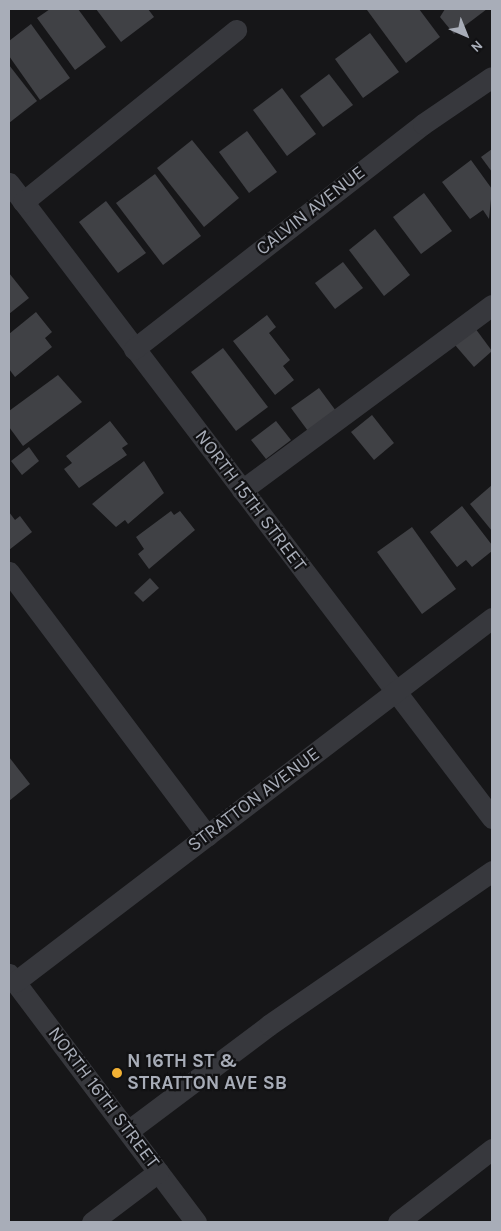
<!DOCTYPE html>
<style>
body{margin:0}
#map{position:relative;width:501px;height:1231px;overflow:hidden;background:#161618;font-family:Karla,sans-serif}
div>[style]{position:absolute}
.building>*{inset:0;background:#404145}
.minor>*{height:21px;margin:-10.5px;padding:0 10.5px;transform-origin:10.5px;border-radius:10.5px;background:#37383d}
.dots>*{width:14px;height:14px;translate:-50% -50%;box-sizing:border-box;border:2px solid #111113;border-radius:50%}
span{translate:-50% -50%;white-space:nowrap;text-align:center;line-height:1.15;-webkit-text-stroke:4.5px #111113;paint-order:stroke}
.street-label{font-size:19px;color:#a8adb8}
.poi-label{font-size:19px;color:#a8adb8;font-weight:700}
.left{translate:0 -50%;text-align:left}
.frame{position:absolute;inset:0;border:10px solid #a8adb8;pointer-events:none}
.north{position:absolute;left:441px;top:10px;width:50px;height:50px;-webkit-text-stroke:4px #111113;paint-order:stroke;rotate:136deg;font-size:14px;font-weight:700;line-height:20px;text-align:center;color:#a8adb8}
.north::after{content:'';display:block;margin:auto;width:18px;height:22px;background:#a8adb8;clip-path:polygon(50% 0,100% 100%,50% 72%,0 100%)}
</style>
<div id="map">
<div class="building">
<div style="clip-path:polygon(50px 9px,78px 9px,106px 47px,75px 70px,37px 18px)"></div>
<div style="clip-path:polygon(96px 9px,148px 9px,154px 17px,121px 42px)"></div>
<div style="clip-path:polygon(394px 9px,419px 9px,440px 37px,406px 63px,367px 10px)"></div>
<div style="clip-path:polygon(445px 9px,487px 9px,454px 34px,440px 17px)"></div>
<div style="clip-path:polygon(31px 24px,70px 78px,40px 100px,9px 56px,9px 41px)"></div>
<div style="clip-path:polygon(370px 33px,399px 72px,363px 98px,335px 59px)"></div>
<div style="clip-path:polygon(9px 65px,37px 101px,9px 123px)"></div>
<div style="clip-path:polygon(329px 74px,353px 105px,323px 127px,300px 96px)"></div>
<div style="clip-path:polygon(282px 88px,316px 134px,287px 156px,253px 110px)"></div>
<div style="clip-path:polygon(247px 131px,277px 172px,249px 193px,219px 152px)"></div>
<div style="clip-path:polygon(192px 140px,239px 198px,204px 227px,157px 168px)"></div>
<div style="clip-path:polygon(492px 149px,492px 172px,481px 157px)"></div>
<div style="clip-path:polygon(471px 160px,492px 189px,489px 219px,483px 210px,470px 219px,442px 182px)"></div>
<div style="clip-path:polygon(155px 174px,201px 236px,163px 265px,116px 203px)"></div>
<div style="clip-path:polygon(424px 193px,452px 231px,421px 254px,393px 217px)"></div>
<div style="clip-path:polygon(106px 201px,146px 253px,118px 273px,79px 222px)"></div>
<div style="clip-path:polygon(375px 229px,410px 275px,384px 296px,349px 250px)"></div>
<div style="clip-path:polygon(343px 262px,363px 288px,335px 309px,315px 283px)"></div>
<div style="clip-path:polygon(9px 273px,29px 298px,9px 314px)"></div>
<div style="clip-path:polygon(36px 312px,52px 332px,45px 338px,52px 347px,15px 377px,9px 369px,9px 334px)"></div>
<div style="clip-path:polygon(267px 315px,276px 327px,269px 333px,290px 360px,283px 366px,294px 380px,275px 395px,233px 341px)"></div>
<div style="clip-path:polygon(475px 328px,492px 351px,474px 367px,455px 345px)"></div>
<div style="clip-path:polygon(223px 348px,268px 407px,236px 431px,191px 372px)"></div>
<div style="clip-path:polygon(58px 375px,82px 402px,23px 446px,9px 427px,9px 411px)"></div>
<div style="clip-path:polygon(319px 388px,336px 411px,308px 431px,291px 408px)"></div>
<div style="clip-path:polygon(372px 415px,394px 443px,374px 460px,351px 432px)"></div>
<div style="clip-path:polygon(110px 421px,128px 444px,122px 448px,127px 455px,79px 488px,64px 469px,72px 463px,66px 456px)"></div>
<div style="clip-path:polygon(276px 421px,291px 440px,266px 459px,251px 440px)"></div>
<div style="clip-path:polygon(29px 447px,39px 461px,22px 475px,11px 461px)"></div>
<div style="clip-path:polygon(144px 461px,164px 493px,128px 524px,125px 520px,116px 527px,92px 504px)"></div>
<div style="clip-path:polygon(492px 485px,492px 531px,470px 504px)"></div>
<div style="clip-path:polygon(462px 506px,492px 545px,492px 551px,472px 567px,466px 560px,457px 567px,430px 532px)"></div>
<div style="clip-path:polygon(171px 511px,174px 515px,180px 511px,195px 530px,149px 569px,138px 554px,144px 549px,136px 537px)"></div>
<div style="clip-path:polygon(9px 512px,15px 520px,20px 516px,32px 532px,9px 550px)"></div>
<div style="clip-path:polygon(412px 527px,456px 589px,422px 614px,377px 552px)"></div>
<div style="clip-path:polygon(150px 578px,159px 588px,143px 602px,134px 593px)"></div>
<div style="clip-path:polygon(9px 757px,30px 784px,9px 801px)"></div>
</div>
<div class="minor">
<div style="left:9px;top:183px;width:798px;rotate:52.74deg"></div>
<div style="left:23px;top:202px;width:274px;rotate:-38.9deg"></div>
<div style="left:134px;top:349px;width:366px;rotate:-37.9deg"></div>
<div style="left:423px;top:124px;width:83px;rotate:-34.3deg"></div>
<div style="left:242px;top:490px;width:311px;rotate:-36.5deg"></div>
<div style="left:9px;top:572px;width:330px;rotate:53.1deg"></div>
<div style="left:9px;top:974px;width:311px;rotate:53deg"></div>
<div style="left:15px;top:982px;width:600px;rotate:-37.35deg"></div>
<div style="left:128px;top:1131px;width:176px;rotate:-36.9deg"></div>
<div style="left:269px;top:1025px;width:271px;rotate:-34.6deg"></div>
<div style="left:92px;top:1222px;width:83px;rotate:-37.1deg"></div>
<div style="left:398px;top:1222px;width:119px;rotate:-37.8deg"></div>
</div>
<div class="dots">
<div style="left:117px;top:1073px;background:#f2b134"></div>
</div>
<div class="street-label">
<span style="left:311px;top:211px;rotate:-38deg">CALVIN AVENUE</span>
<span style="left:250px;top:501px;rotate:53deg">NORTH 15TH STREET</span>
<span style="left:254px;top:800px;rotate:-37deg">STRATTON AVENUE</span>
<span style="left:103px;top:1098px;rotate:53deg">NORTH 16TH STREET</span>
</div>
<div class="poi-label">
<span class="left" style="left:127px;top:1073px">N 16TH ST &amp;<br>STRATTON AVE SB</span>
</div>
<div class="frame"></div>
<div class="north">N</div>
</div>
